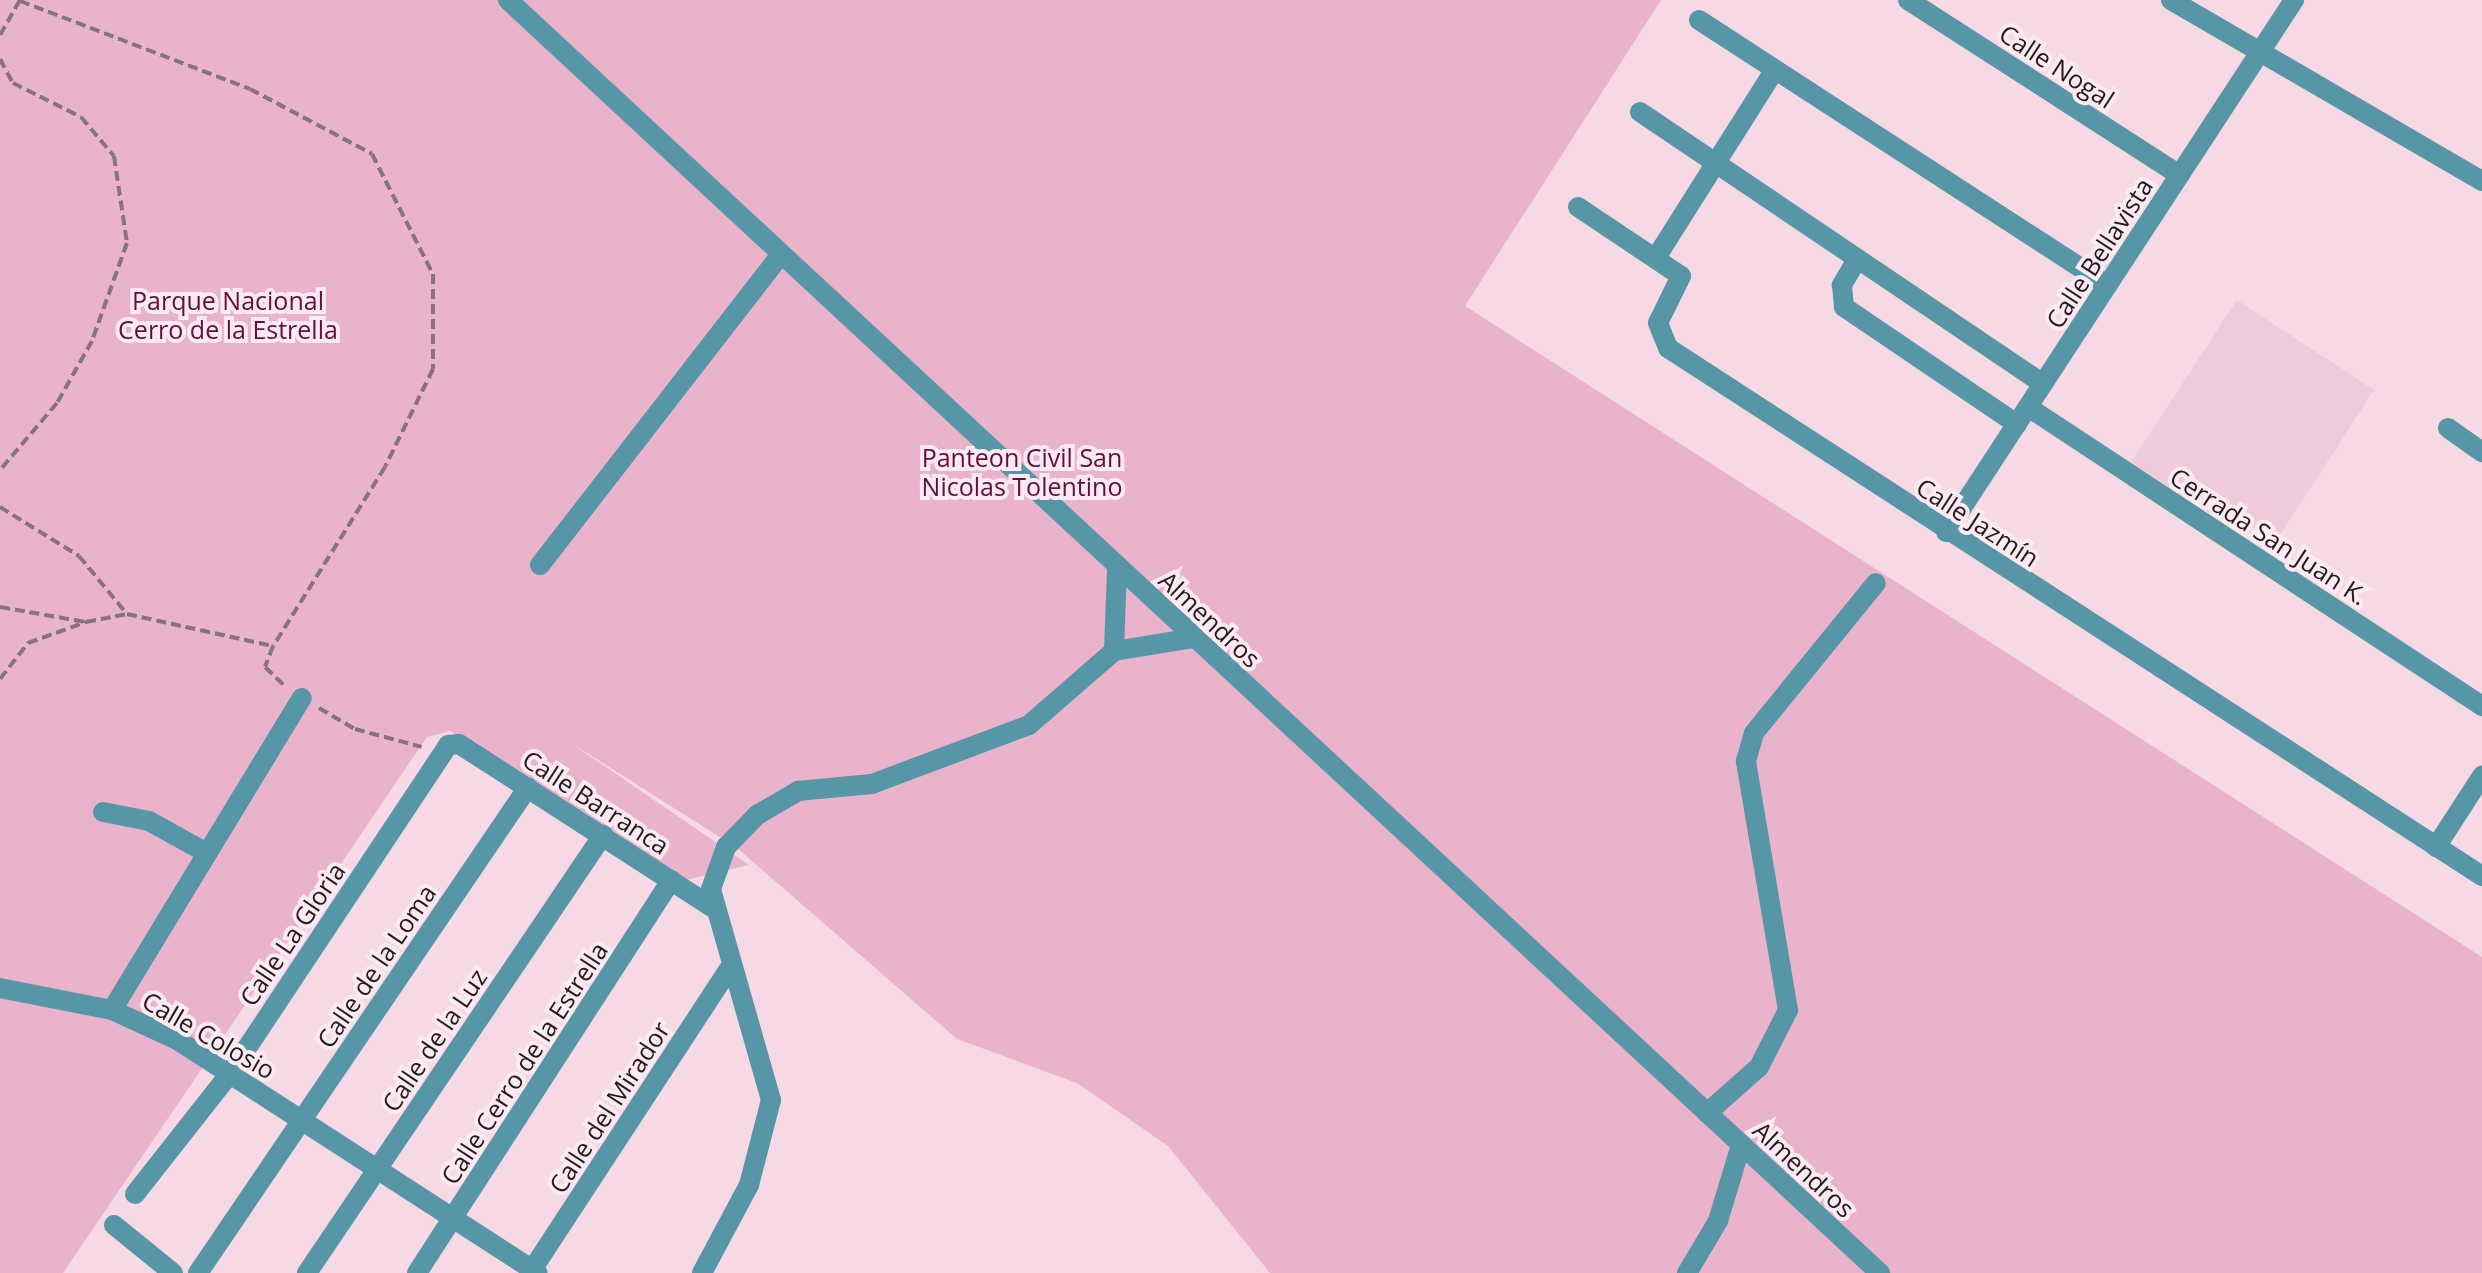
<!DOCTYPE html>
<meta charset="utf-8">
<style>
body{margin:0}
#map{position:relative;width:2482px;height:1273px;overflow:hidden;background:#f7d9e6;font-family:"Open Sans",sans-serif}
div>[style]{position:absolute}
.built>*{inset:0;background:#efcada}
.green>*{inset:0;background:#eab3cc}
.path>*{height:4px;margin-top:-2px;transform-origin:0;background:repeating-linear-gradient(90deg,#86737b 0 10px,transparent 0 15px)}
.minor>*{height:20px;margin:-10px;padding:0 10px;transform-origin:10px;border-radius:10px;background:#5696a7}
span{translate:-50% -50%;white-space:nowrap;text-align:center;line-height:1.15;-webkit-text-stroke:8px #fceaf2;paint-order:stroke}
.street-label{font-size:25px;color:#241a1e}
.park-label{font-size:25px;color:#630e41}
</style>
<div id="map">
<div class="built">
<div style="clip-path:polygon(2237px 300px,2374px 390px,2269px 552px,2251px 533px,2242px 535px,2131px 462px)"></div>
</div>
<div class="green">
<div style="clip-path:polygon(0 0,1661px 0,1465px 306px,2482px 957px,2482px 1273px,1270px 1273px,1168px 1146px,1077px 1083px,957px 1039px,737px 848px,568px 741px,749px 865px,681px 881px,450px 731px,427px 737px,63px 1273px,0 1273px)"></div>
</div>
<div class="path">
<div style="left:20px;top:1px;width:246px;rotate:20.9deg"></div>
<div style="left:250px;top:89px;width:138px;rotate:28deg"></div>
<div style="left:372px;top:154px;width:135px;rotate:63.1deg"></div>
<div style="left:433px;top:274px;width:95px;rotate:90deg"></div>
<div style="left:433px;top:369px;width:109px;rotate:116.1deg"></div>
<div style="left:385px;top:467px;width:211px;rotate:122deg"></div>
<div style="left:273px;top:646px;width:22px;rotate:111deg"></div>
<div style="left:265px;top:667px;width:29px;rotate:44deg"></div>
<div style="left:0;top:35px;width:40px;rotate:-60.3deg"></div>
<div style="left:0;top:59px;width:27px;rotate:62deg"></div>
<div style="left:13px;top:83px;width:76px;rotate:26.6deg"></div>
<div style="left:81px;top:117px;width:51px;rotate:49.8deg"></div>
<div style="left:114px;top:156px;width:88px;rotate:81.5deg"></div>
<div style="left:127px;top:243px;width:104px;rotate:109.7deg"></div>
<div style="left:92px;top:341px;width:71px;rotate:119.4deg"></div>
<div style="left:57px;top:403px;width:88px;rotate:130.4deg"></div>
<div style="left:0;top:507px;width:93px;rotate:31.8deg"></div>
<div style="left:79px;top:556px;width:75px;rotate:50.4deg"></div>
<div style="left:127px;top:614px;width:149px;rotate:12.4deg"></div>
<div style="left:0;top:607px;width:87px;rotate:9.9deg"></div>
<div style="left:86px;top:622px;width:42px;rotate:-11deg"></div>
<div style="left:0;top:679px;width:46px;rotate:-52.1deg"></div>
<div style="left:28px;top:643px;width:62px;rotate:-19.9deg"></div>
<div style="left:319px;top:708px;width:42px;rotate:30.3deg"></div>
<div style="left:355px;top:729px;width:69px;rotate:15deg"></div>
</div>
<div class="minor">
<div style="left:508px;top:0;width:1872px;rotate:42.86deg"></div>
<div style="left:1908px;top:0;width:323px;rotate:32.8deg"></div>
<div style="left:2171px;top:0;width:360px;rotate:30.2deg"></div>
<div style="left:1699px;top:20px;width:487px;rotate:33deg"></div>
<div style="left:1640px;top:112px;width:486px;rotate:34deg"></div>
<div style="left:1578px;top:207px;width:124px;rotate:33.8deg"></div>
<div style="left:1681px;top:276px;width:52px;rotate:116.1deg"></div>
<div style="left:1658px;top:323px;width:27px;rotate:68deg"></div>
<div style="left:1668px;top:348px;width:970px;rotate:32.97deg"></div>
<div style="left:1657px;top:256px;width:219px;rotate:-57.7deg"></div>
<div style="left:1855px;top:263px;width:26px;rotate:121deg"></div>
<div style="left:1842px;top:285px;width:22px;rotate:85deg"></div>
<div style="left:1844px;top:307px;width:209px;rotate:34.1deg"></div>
<div style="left:2028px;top:407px;width:544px;rotate:33.37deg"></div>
<div style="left:2448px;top:428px;width:42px;rotate:35.2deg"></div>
<div style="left:1946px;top:532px;width:636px;rotate:-56.81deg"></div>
<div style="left:540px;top:565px;width:391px;rotate:-52.2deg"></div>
<div style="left:1114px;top:651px;width:80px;rotate:-9.3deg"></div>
<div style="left:103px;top:812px;width:47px;rotate:11.1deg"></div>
<div style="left:149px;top:821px;width:64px;rotate:29deg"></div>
<div style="left:2436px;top:847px;width:85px;rotate:-57.1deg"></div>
<div style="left:0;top:988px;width:114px;rotate:11.1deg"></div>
<div style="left:112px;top:1010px;width:74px;rotate:24.8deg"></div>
<div style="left:179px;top:1041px;width:427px;rotate:32.9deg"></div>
<div style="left:112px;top:1010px;width:365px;rotate:-58.7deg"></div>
<div style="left:1707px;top:1113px;width:69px;rotate:-41.5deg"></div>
<div style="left:1759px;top:1067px;width:64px;rotate:-63deg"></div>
<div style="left:1788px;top:1010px;width:253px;rotate:-99.6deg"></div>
<div style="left:1746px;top:761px;width:29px;rotate:-74deg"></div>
<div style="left:1754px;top:733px;width:193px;rotate:-50.9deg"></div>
<div style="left:135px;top:1194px;width:155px;rotate:-51.8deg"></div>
<div style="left:231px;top:1072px;width:392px;rotate:-56.4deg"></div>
<div style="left:448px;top:745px;width:11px;rotate:-5deg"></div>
<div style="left:459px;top:744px;width:305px;rotate:32.8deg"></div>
<div style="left:114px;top:1225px;width:76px;rotate:39.1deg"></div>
<div style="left:198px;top:1273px;width:587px;rotate:-55.82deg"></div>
<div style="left:307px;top:1273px;width:529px;rotate:-55.95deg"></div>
<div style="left:417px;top:1273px;width:468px;rotate:-57.1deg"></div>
<div style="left:530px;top:1273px;width:363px;rotate:-56.8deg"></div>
<div style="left:702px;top:1273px;width:100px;rotate:-61.9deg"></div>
<div style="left:749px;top:1185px;width:88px;rotate:-75.5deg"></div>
<div style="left:771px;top:1100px;width:219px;rotate:-105.9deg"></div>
<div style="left:711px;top:889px;width:45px;rotate:-70.3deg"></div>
<div style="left:726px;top:847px;width:45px;rotate:-45.9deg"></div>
<div style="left:757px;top:815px;width:48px;rotate:-30.3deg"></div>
<div style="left:798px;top:791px;width:74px;rotate:-5.4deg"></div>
<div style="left:872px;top:784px;width:168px;rotate:-20.6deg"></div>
<div style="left:1029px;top:725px;width:113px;rotate:-41deg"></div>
<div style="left:1114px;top:651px;width:82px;rotate:-87.9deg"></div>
<div style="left:1687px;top:1273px;width:61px;rotate:-59.2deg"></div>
<div style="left:1718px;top:1221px;width:79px;rotate:-73.2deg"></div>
</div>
<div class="street-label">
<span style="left:2057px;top:66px;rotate:33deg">Calle Nogal</span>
<span style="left:2099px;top:253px;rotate:-57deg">Calle Bellavista</span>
<span style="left:1978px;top:522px;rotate:33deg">Calle Jazmín</span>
<span style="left:2269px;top:536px;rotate:33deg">Cerrada San Juan K.</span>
<span style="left:1210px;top:619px;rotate:43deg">Almendros</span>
<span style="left:596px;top:802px;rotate:33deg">Calle Barranca</span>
<span style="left:292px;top:934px;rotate:-56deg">Calle La Gloria</span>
<span style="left:376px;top:966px;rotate:-56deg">Calle de la Loma</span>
<span style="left:209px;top:1035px;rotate:30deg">Calle Colosio</span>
<span style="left:434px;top:1040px;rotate:-56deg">Calle de la Luz</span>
<span style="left:524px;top:1063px;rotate:-57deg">Calle Cerro de la Estrella</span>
<span style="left:609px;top:1107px;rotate:-57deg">Calle del Mirador</span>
<span style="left:1804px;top:1169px;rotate:43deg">Almendros</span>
</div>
<div class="park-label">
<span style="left:228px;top:315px">Parque Nacional<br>Cerro de la Estrella</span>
<span style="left:1022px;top:472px">Panteon Civil San<br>Nicolas Tolentino</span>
</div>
</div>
